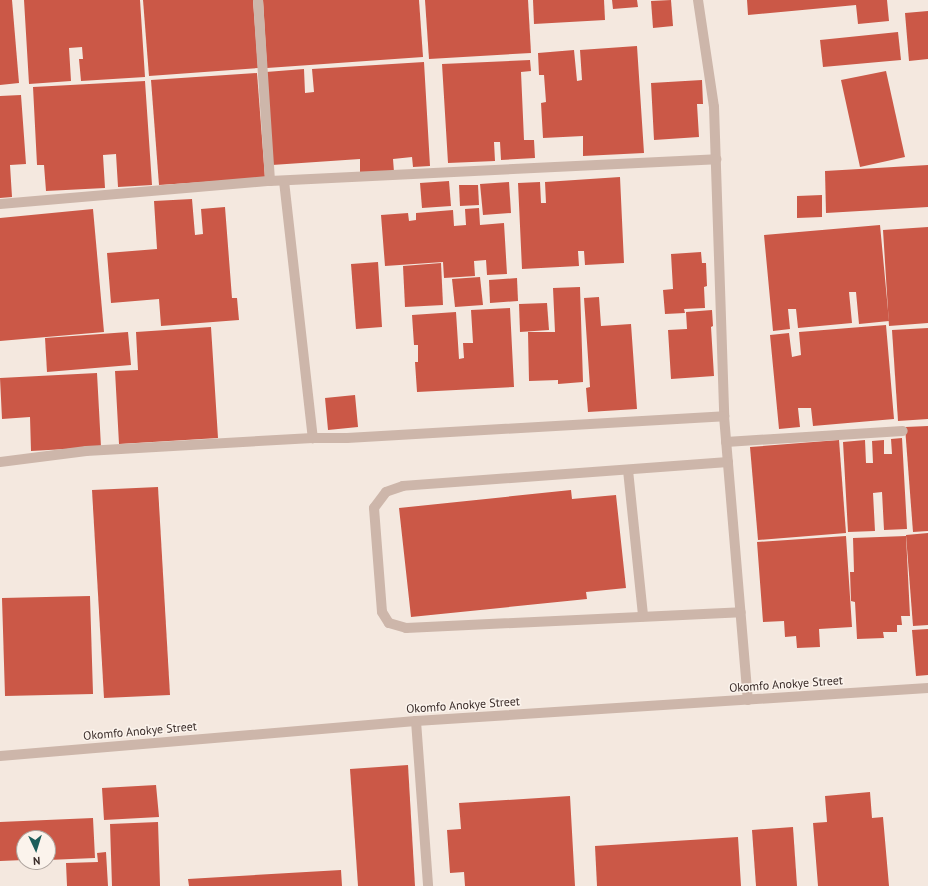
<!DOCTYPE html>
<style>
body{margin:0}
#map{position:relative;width:928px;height:886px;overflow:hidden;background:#f4e8df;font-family:"PT Sans",sans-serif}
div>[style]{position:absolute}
.building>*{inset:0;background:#cb5847}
.minor>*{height:10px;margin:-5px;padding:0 5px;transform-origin:5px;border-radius:5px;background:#cdb6aa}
span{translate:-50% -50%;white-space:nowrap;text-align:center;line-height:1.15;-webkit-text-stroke:3px #fbf3ec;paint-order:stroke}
.street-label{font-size:12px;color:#3b2d2a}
.north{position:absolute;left:16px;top:830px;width:40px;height:40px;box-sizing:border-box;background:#fbf3ec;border:1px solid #aea49e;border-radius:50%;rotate:176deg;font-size:11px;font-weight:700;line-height:16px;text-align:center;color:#3b2d2a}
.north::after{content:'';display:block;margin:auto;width:14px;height:18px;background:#1d5e5b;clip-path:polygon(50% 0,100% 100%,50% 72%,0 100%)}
</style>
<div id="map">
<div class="building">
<div style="clip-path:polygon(0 0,12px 0,19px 83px,0 85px)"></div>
<div style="clip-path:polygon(24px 0,140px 0,145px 77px,81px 81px,79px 59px,83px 59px,82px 47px,69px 48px,71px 81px,29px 84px)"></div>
<div style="clip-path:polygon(143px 0,253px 0,258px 68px,149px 76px)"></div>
<div style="clip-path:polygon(263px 0,419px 0,423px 57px,267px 68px)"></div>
<div style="clip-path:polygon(425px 0,528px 0,531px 53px,429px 59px)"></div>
<div style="clip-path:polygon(533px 0,604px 0,605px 20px,534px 24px)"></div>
<div style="clip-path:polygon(612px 0,637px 0,638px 7px,613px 9px)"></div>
<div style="clip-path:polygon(671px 0,673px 26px,653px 28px,651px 1px)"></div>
<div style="clip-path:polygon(747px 0,887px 0,889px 21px,858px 24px,856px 5px,748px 15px)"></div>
<div style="clip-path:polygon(928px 11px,928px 59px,909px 61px,905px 13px)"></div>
<div style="clip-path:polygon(898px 32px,901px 60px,823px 67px,820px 40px)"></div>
<div style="clip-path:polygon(637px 46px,644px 153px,583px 156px,583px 136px,543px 138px,541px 103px,546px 102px,544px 75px,539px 75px,538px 53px,574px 50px,577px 81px,582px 80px,580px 50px)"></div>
<div style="clip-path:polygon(530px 60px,531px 71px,521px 72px,524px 140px,534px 140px,535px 158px,501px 160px,500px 142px,494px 142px,495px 161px,448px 163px,442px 64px)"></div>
<div style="clip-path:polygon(424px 62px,430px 166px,413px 167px,412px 157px,393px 159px,394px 172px,360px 175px,360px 159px,272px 165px,266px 72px,304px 69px,305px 93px,314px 92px,312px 69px)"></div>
<div style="clip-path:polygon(886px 71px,905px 157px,860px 167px,841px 80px)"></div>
<div style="clip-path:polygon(257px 73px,265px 178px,159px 185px,151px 80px)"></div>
<div style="clip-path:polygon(702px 80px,703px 104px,697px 104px,699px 137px,654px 140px,651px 83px)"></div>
<div style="clip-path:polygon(145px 81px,152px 185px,118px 187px,116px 154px,103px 155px,105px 188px,46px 191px,44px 165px,37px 165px,33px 87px)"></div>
<div style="clip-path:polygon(21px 95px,26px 164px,10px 165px,12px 197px,0 198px,0 96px)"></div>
<div style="clip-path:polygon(928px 165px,928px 207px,826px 213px,825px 171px)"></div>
<div style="clip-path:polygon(620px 177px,624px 263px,585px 265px,584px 251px,578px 251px,579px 266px,522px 269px,518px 183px,540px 182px,541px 203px,546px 203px,545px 182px)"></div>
<div style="clip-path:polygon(449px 181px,451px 206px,422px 208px,420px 183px)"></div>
<div style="clip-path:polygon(509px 182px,511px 213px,483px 215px,480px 184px)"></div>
<div style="clip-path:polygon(459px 185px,478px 185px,479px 205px,460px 206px)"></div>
<div style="clip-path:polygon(822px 195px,822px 217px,797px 218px,797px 196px)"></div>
<div style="clip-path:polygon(192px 199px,195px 235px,203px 234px,201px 209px,225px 207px,232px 298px,237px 298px,239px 320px,161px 326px,159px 299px,111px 303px,107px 253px,157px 249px,154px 201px)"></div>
<div style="clip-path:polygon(479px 208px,480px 225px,504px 223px,507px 274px,487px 275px,486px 260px,474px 261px,475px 276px,444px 278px,443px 262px,385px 266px,381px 215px,408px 213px,409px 221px,416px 220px,416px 213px,453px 210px,454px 226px,466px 225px,465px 209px)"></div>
<div style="clip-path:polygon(93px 209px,104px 332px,0 341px,0 218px)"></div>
<div style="clip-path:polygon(880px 225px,889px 321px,859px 324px,856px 292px,849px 292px,852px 323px,798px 328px,796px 309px,788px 309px,790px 329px,773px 331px,764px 235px)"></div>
<div style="clip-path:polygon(928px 227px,928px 323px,889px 326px,883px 230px)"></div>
<div style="clip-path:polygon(701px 252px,702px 263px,706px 263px,707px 286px,704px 287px,705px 308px,684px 309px,685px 313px,665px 314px,663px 290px,673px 289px,671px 254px)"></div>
<div style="clip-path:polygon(378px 262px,382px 327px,356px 329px,351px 264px)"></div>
<div style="clip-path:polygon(441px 263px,443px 305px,405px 307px,403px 266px)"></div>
<div style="clip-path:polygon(480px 277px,483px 305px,455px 307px,452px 279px)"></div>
<div style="clip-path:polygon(517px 278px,518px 301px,490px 303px,489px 280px)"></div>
<div style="clip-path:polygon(580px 287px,583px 382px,558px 384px,558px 380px,529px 381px,528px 332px,555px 332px,553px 288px)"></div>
<div style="clip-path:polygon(599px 297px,601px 326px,631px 324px,637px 409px,588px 412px,586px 388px,590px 387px,584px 298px)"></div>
<div style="clip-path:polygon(547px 303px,549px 330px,520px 332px,519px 304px)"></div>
<div style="clip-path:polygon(510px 308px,514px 387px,417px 392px,415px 362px,418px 362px,418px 345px,414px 345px,412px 315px,456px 312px,459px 359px,464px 358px,463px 343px,473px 343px,471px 310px)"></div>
<div style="clip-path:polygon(712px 310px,713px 326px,711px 327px,714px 376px,671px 379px,668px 330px,687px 329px,686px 312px)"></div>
<div style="clip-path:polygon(886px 325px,894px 419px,813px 426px,811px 408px,798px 408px,800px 427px,779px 429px,770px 335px,789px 333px,792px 357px,801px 355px,799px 332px)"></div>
<div style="clip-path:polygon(211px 327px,218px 438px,119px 444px,115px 371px,138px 370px,136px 332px)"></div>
<div style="clip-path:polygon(928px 328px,928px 419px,898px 421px,892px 330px)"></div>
<div style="clip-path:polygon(128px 332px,131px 365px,47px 372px,45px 338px)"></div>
<div style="clip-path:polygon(97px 373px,101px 447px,31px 451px,30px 417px,2px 419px,0 378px)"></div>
<div style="clip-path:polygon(355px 395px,358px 427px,328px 430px,325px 398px)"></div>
<div style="clip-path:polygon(928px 426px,928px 531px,913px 532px,905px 427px)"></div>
<div style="clip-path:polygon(902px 438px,907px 529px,884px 530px,882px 492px,873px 493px,875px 531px,848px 532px,843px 442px,865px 440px,866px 463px,873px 463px,872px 441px,884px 440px,884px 454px,892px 454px,891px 439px)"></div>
<div style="clip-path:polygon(839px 440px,846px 533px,758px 540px,750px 447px)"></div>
<div style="clip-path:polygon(158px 487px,170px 695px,104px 698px,92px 490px)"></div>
<div style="clip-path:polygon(571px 490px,572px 499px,616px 495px,626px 588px,586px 592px,587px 599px,411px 617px,399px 508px)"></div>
<div style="clip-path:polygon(928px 533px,928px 625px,913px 626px,906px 535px)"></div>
<div style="clip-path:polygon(846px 536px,852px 627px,819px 629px,820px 647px,797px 648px,796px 636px,785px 637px,784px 621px,763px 622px,757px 542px)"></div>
<div style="clip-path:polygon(906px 536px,910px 616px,901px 616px,902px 625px,897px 625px,897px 632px,883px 632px,884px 638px,857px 639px,855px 602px,851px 601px,850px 572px,854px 572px,853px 538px)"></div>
<div style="clip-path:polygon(90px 596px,93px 694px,5px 696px,2px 598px)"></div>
<div style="clip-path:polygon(928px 629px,928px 675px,916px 676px,912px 630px)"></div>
<div style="clip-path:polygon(408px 765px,415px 886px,358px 886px,350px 769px)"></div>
<div style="clip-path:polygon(156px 785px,159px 817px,104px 820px,102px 788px)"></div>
<div style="clip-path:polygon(870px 792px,872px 818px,883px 817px,889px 886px,818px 886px,813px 823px,827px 822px,825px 796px)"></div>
<div style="clip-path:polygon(570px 796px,575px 886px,465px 886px,464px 872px,450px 873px,447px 830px,461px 829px,459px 803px)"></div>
<div style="clip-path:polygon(93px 818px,95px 858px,48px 860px,48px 838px,24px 838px,24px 860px,0 861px,0 822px)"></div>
<div style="clip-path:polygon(158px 822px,160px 886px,112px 886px,110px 824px)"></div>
<div style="clip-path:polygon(793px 827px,797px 886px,756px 886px,752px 830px)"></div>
<div style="clip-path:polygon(738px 837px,741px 886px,597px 886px,595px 846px)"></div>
<div style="clip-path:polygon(106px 852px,108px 886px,67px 886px,66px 863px,98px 862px,97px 853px)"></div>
<div style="clip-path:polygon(341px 870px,342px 886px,189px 886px,188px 879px)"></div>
</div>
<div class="minor">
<div style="left:258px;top:0;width:181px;rotate:86.2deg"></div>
<div style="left:698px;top:0;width:108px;rotate:81.5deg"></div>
<div style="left:714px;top:107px;width:309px;rotate:88.1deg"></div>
<div style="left:724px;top:416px;width:285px;rotate:85.2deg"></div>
<div style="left:284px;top:181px;width:259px;rotate:83.6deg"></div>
<div style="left:0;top:204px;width:271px;rotate:-4.9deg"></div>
<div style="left:270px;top:181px;width:447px;rotate:-2.8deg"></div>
<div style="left:726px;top:442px;width:177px;rotate:-3.6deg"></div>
<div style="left:0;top:462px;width:87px;rotate:-7.3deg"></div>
<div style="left:86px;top:451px;width:227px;rotate:-3.3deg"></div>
<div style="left:313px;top:438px;width:34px"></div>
<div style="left:347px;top:438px;width:378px;rotate:-3.3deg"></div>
<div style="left:728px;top:462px;width:326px;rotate:175.8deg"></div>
<div style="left:403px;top:486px;width:18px;rotate:161deg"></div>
<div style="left:386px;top:492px;width:20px;rotate:127deg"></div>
<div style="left:374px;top:508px;width:104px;rotate:85.6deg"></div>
<div style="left:382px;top:612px;width:13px;rotate:58deg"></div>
<div style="left:389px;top:623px;width:18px;rotate:16deg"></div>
<div style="left:406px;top:628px;width:335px;rotate:-2.7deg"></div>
<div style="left:628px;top:470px;width:147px;rotate:84.1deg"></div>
<div style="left:416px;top:721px;width:165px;rotate:85.8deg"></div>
<div style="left:0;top:756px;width:417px;rotate:-4.8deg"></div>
<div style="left:416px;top:721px;width:513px;rotate:-3.69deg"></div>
</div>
<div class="street-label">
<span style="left:786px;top:684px;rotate:-4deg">Okomfo Anokye Street</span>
<span style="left:463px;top:705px;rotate:-4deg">Okomfo Anokye Street</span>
<span style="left:140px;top:731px;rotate:-5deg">Okomfo Anokye Street</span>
</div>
<div class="north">N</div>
</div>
